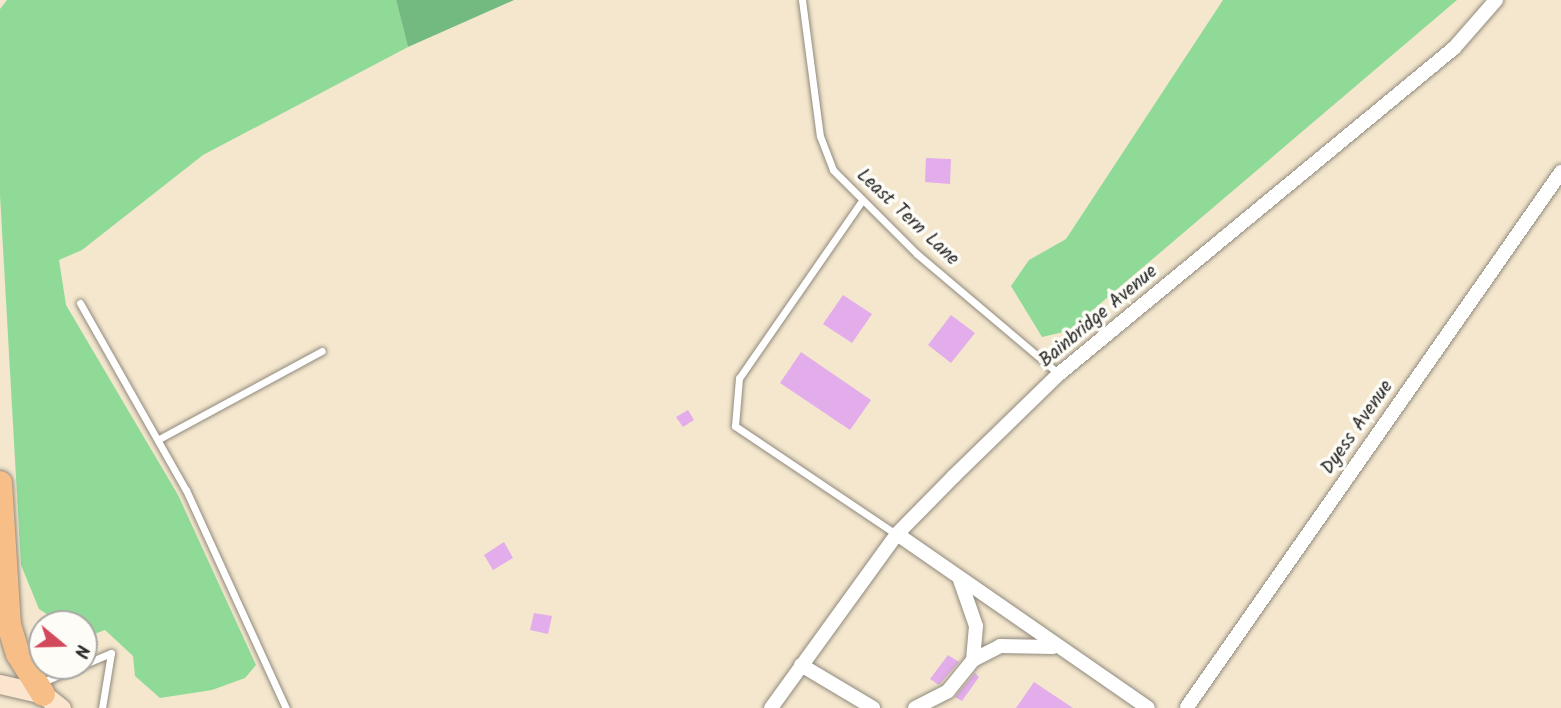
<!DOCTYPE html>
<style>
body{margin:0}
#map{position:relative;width:1561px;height:708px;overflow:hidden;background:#f4e7ce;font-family:Kalam,sans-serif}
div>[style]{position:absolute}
.green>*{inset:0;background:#8fda97}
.forest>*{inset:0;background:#73ba80}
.building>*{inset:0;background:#e2adea}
.roads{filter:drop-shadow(0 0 2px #90897c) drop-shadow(0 0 2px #90897c)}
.lane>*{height:7px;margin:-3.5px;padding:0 3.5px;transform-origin:3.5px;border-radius:3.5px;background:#fff}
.street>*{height:14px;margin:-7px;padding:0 7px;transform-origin:7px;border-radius:7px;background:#fff}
.secondary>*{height:19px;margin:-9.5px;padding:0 9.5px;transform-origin:9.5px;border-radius:9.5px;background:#fce5cf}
.highway>*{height:24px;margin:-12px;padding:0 12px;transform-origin:12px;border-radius:12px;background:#f7be87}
span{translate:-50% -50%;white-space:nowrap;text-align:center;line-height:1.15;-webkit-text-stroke:7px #fdfcf7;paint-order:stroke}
.street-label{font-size:19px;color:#2b2b2b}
.north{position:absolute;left:28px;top:610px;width:70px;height:70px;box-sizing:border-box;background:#fdfcf7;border:2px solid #a9a8a5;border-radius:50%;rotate:109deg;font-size:19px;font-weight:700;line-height:28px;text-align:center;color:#2b2b2b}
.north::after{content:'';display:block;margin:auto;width:24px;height:32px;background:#d1495b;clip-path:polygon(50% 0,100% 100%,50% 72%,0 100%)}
</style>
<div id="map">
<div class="green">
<div style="clip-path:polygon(7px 0,396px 0,408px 47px,203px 155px,82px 250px,59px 260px,66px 305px,178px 495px,256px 665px,245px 678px,212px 690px,160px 698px,135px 676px,133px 656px,105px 630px,84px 638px,84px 624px,62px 624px,39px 609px,21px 565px,0 195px,0 9px)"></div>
<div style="clip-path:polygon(1223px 0,1457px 0,1068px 331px,1042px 337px,1011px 286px,1029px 260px,1066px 239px)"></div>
</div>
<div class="forest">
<div style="clip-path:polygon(396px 0,514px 0,408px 47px)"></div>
</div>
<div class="building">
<div style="clip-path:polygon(926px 158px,951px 159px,950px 184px,925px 182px)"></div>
<div style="clip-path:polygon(843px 295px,872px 314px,852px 343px,823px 324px)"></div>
<div style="clip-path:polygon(951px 315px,975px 333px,951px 363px,928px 345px)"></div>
<div style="clip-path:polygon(801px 352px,871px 400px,850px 430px,780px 383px)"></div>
<div style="clip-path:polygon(688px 410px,694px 420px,683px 427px,676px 417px)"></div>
<div style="clip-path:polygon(504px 542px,513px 558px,493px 570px,484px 555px)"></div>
<div style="clip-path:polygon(534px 613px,552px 616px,548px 634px,530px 630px)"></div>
<div style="clip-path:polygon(948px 655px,959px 662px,939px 685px,930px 679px)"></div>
<div style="clip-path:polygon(975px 673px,979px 677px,962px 701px,955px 697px)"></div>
<div style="clip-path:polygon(1034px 682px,1073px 708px,1016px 708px)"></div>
</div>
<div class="roads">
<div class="lane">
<div style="left:802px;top:0;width:137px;rotate:82.5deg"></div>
<div style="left:820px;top:136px;width:36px;rotate:69deg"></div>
<div style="left:833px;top:170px;width:119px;rotate:45deg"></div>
<div style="left:917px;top:254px;width:186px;rotate:40.2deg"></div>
<div style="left:861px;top:202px;width:214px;rotate:124.7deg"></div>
<div style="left:739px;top:378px;width:48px;rotate:94.8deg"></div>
<div style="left:735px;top:426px;width:194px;rotate:33.9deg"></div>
<div style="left:80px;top:303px;width:215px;rotate:60.5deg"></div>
<div style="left:186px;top:490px;width:240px;rotate:65.4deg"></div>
<div style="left:159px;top:439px;width:185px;rotate:-28.4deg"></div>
<div style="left:40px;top:683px;width:77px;rotate:-22.9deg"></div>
<div style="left:111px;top:653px;width:56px;rotate:99.3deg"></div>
</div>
<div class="street">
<div style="left:897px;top:534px;width:305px;rotate:34.7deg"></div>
<div style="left:960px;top:580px;width:49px;rotate:70.8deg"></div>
<div style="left:976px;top:626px;width:34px;rotate:95deg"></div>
<div style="left:801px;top:665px;width:84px;rotate:30.8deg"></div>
<div style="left:1187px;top:707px;width:653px;rotate:-55.04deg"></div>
<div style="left:771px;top:708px;width:215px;rotate:-54.1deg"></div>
<div style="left:897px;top:534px;width:81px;rotate:-45.5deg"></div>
<div style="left:954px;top:476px;width:146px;rotate:-44.2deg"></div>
<div style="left:1059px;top:374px;width:512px;rotate:-39.53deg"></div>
<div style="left:1454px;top:48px;width:64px;rotate:-48.8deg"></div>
<div style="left:915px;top:708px;width:37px;rotate:-27deg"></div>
<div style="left:948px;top:691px;width:40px;rotate:-51deg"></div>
<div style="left:973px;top:660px;width:30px;rotate:-27deg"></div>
<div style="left:1000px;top:646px;width:53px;rotate:1.1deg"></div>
</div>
<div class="secondary">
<div style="left:0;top:684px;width:44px;rotate:13.1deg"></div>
<div style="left:43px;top:694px;width:23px;rotate:38deg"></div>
</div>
<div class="highway">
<div style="left:0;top:483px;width:142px;rotate:86.4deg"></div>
<div style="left:9px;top:625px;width:30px;rotate:73deg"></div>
<div style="left:18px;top:654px;width:47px;rotate:58deg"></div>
</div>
</div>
<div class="street-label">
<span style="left:907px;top:218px;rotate:43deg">Least Tern Lane</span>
<span style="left:1099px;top:317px;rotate:-40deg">Bainbridge Avenue</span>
<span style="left:1358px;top:428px;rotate:-55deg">Dyess Avenue</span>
</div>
<div class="north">N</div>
</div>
